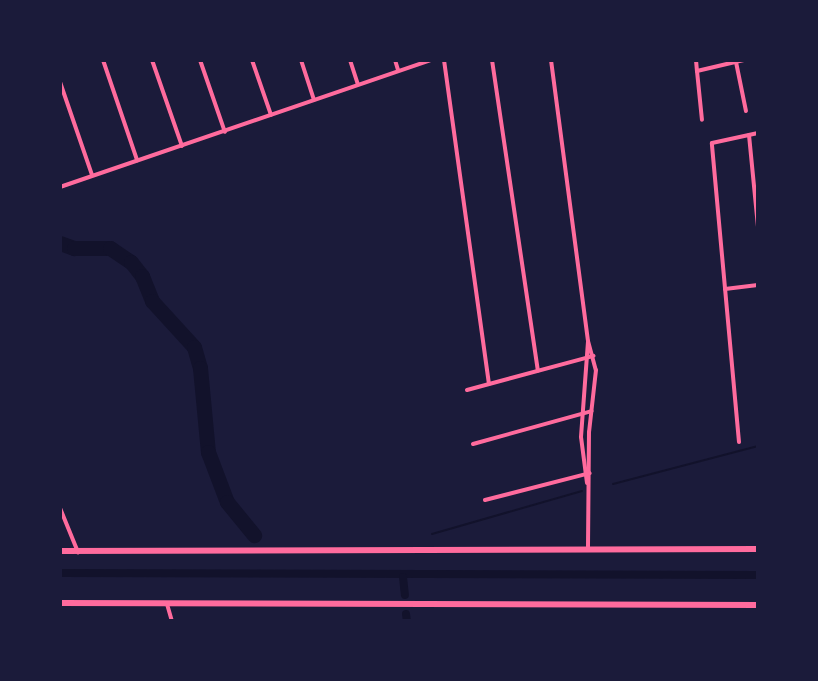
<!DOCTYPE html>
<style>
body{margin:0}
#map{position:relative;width:818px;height:681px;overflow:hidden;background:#1b1b3a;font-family:"Source Serif 4",serif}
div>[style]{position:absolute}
.stream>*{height:2px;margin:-1px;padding:0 1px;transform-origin:1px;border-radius:1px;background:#12122b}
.canal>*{height:8px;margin:-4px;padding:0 4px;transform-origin:4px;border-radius:4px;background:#12122b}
.river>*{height:15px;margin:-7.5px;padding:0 7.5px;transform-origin:7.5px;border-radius:7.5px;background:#12122b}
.minor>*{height:4px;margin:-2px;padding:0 2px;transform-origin:2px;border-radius:2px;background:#ff6b9d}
.primary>*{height:6px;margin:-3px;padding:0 3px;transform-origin:3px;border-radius:3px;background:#ff6b9d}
span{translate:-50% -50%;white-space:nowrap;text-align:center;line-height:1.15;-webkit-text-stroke:6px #1b1b3a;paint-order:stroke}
.frame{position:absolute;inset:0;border:62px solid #1b1b3a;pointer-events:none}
</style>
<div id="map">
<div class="stream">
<i style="left:613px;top:484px;width:150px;rotate:-14.7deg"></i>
<i style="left:432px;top:534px;width:156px;rotate:-16deg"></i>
</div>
<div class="canal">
<i style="left:60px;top:573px;width:698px;rotate:0.16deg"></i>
<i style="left:403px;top:577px;width:18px;rotate:84deg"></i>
<i style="left:406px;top:614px;width:7px;rotate:82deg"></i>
</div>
<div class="river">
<i style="left:60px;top:243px;width:15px;rotate:20deg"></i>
<i style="left:74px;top:248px;width:36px"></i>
<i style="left:110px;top:248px;width:25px;rotate:34deg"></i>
<i style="left:131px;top:262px;width:18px;rotate:52deg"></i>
<i style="left:142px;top:276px;width:27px;rotate:68deg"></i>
<i style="left:152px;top:301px;width:62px;rotate:47.6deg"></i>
<i style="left:194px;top:347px;width:22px;rotate:74deg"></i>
<i style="left:200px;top:368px;width:84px;rotate:84.6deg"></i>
<i style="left:208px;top:452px;width:53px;rotate:69.2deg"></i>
<i style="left:227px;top:502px;width:43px;rotate:50.7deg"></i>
</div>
<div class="minor">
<i style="left:103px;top:60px;width:106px;rotate:71.2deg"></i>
<i style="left:152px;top:60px;width:91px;rotate:70.8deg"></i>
<i style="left:200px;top:60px;width:76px;rotate:70.9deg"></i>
<i style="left:252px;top:60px;width:58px;rotate:70.9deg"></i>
<i style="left:301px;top:60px;width:42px;rotate:72deg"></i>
<i style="left:350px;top:60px;width:25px;rotate:72deg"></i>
<i style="left:395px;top:60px;width:10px;rotate:73deg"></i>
<i style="left:444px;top:60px;width:327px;rotate:82.1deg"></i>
<i style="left:492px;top:60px;width:314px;rotate:81.6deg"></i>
<i style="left:551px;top:60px;width:283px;rotate:82.5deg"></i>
<i style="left:588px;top:341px;width:30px;rotate:75deg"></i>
<i style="left:596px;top:370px;width:62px;rotate:96.4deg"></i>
<i style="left:589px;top:432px;width:116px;rotate:90.5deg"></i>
<i style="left:696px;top:60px;width:11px;rotate:85deg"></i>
<i style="left:697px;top:71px;width:48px;rotate:-13.2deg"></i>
<i style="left:736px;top:62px;width:50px;rotate:78.5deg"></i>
<i style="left:697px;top:71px;width:49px;rotate:84.2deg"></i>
<i style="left:60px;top:82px;width:98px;rotate:71deg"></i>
<i style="left:749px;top:135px;width:92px;rotate:84.4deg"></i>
<i style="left:60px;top:187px;width:391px;rotate:-18.9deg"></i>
<i style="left:725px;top:289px;width:33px;rotate:-7deg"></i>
<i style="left:467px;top:390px;width:131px;rotate:-15.1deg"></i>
<i style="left:739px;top:442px;width:300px;rotate:-95.2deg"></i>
<i style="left:712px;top:143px;width:47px;rotate:-12.3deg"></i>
<i style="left:473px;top:444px;width:123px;rotate:-15.5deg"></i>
<i style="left:587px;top:483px;width:46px;rotate:-97.4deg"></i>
<i style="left:581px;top:437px;width:95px;rotate:-85.8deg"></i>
<i style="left:485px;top:500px;width:108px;rotate:-14.4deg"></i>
<i style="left:60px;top:508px;width:48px;rotate:67.8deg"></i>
<i style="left:167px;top:604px;width:18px;rotate:74deg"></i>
</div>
<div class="primary">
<i style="left:60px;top:551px;width:698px;rotate:-0.16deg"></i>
<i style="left:60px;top:603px;width:698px;rotate:0.16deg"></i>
</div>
<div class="frame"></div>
</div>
